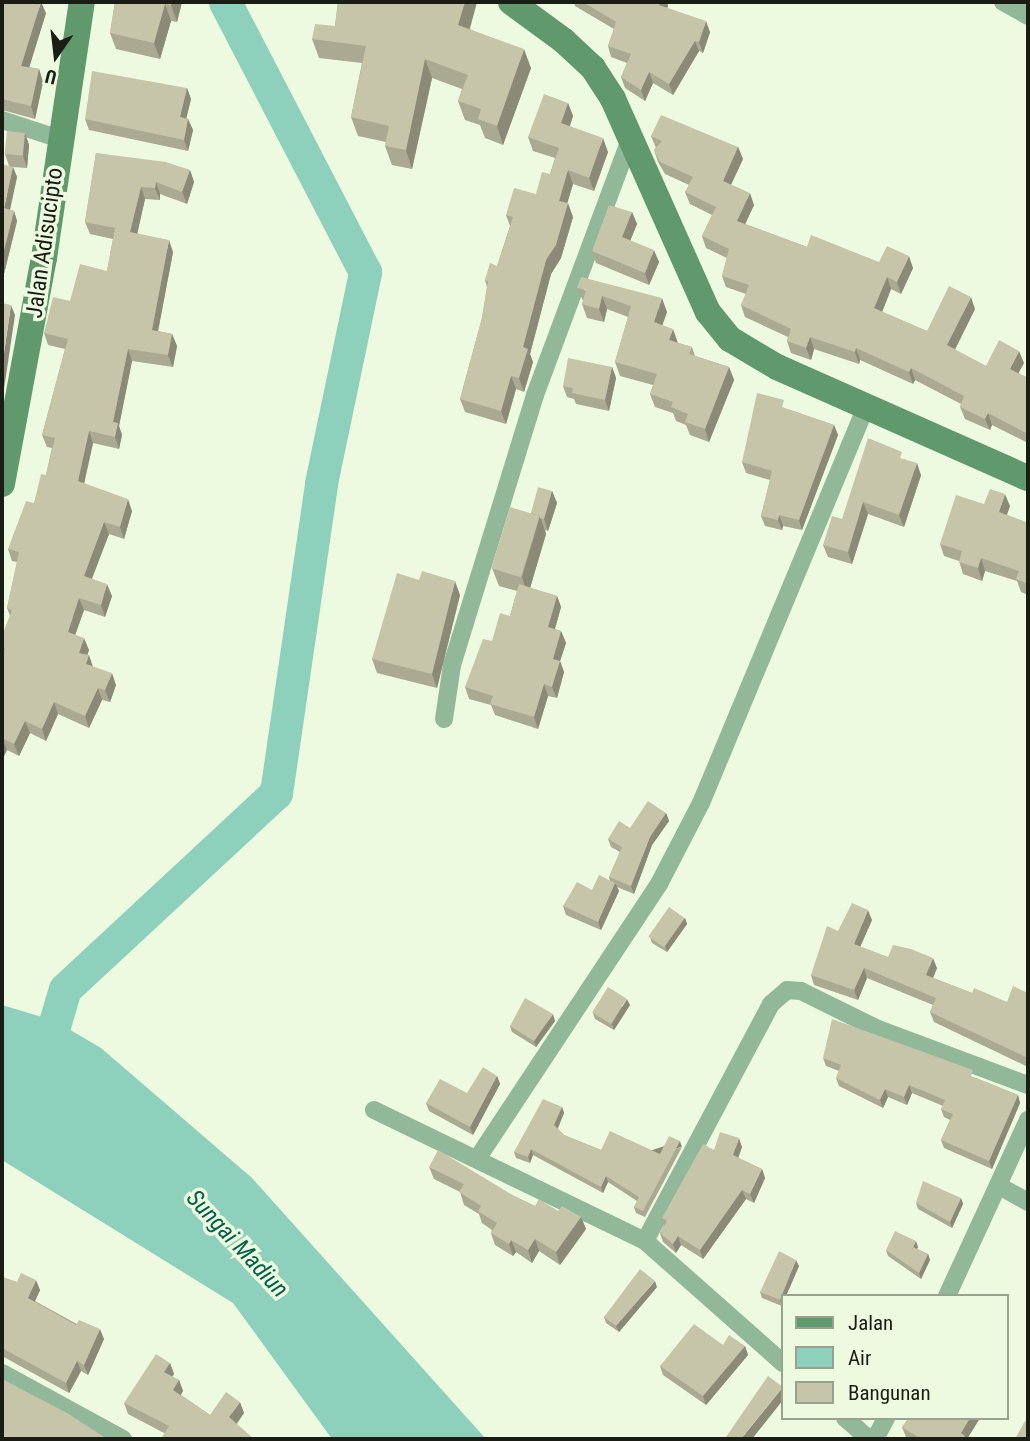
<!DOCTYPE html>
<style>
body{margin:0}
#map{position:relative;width:1030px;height:1441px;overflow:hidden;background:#eefae0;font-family:"Roboto Condensed",sans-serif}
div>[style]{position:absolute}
.water>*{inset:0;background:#8dd0bb}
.river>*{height:33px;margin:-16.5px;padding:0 16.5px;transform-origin:16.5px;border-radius:16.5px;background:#8dd0bb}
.minor>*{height:18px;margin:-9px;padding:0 9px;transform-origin:9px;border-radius:9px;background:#91b899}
.secondary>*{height:26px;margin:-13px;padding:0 13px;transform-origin:13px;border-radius:13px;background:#5f996c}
.wall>*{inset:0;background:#aaa992}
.shaded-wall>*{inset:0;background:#8b8a77;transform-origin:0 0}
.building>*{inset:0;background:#c6c5aa;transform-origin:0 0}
span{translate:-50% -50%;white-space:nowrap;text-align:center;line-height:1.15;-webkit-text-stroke:7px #eefae0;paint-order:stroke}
.street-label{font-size:23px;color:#191d14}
.water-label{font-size:24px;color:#02604d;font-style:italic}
.frame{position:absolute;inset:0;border:4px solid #191d14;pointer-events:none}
.legend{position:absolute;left:781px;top:1294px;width:228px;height:126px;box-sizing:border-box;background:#eefae0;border:2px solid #99a28e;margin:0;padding:9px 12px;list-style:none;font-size:21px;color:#191d14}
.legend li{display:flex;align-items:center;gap:14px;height:35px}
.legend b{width:35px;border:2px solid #99a28e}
.north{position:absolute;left:21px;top:21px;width:70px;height:70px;-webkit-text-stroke:5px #eefae0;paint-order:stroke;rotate:194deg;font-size:19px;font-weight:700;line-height:28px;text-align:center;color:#191d14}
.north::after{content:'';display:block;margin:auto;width:24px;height:32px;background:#191d14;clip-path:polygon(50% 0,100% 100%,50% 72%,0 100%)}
</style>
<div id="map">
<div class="water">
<i style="clip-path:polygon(2px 1005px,55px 1021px,101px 1048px,252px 1178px,486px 1439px,332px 1439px,233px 1303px,2px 1160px)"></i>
</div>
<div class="river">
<i style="left:42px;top:1066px;width:80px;rotate:-73.4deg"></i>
<i style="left:65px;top:989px;width:288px;rotate:-42.9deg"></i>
<i style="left:276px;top:793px;width:313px;rotate:-81.7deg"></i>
<i style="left:321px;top:483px;width:216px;rotate:-78.2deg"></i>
<i style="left:365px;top:272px;width:304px;rotate:-117.4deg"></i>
</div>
<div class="minor">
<i style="left:1003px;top:2px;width:29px;rotate:29deg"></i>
<i style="left:2px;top:120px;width:61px;rotate:18.1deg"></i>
<i style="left:444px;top:719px;width:55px;rotate:-81.6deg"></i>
<i style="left:452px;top:665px;width:282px;rotate:-72.9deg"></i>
<i style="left:535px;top:395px;width:278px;rotate:-69.6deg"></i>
<i style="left:374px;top:1110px;width:301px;rotate:25.8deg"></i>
<i style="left:645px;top:1241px;width:184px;rotate:41.5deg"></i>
<i style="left:477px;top:1159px;width:330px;rotate:-56.5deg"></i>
<i style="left:659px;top:884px;width:91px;rotate:-62.6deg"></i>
<i style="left:701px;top:803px;width:431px;rotate:-67.4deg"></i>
<i style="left:1001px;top:1187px;width:31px;rotate:29deg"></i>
<i style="left:645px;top:1241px;width:268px;rotate:-62deg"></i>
<i style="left:771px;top:1004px;width:21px;rotate:-41deg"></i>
<i style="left:787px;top:990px;width:14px;rotate:4deg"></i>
<i style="left:801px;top:991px;width:86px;rotate:26.3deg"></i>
<i style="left:878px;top:1029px;width:160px;rotate:20.5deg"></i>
<i style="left:947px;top:1296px;width:194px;rotate:-65.3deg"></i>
<i style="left:2px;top:1373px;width:138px;rotate:28.6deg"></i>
<i style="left:845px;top:1418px;width:32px;rotate:41deg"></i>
<i style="left:875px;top:1439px;width:24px;rotate:-62deg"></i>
</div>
<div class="secondary">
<i style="left:511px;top:2px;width:66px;rotate:36.3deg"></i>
<i style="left:564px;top:41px;width:40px;rotate:43deg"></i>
<i style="left:593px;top:68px;width:37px;rotate:57deg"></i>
<i style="left:613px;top:99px;width:233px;rotate:66deg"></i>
<i style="left:708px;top:312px;width:35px;rotate:51deg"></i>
<i style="left:730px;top:339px;width:55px;rotate:30.8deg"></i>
<i style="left:777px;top:367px;width:274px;rotate:23.9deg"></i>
<i style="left:2px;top:484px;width:230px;rotate:-79.5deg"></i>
<i style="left:44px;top:258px;width:259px;rotate:-81.6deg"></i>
</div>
<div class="wall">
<i style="clip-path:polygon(2px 2px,46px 13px,29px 67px,39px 69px,43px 82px,35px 119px,2px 110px)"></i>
<i style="clip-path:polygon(115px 2px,182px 2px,177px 22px,171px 21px,160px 59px,116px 49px,110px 33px)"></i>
<i style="clip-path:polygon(338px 2px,477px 2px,470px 29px,531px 68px,503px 145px,485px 138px,480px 125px,465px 120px,458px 101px,462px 89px,432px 78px,412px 169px,392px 165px,385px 146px,386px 142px,358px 136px,351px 117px,362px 63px,319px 58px,312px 39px,335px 26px)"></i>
<i style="clip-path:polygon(574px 2px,667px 2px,668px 6px,667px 8px,710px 32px,703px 53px,699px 51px,673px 95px,653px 83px,645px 101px,625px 88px,621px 77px,627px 63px,611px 57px,608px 46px,614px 29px,575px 6px)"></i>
<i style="clip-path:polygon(187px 88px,191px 99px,186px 118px,188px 119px,193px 130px,188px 151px,89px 130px,85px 119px)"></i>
<i style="clip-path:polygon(568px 103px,573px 116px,570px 126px,608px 152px,594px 191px,573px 184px,567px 203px,573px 217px,561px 258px,551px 274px,530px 354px,533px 362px,524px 392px,516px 389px,506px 424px,465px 412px,460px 399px,482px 318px,487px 287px,485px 280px,497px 266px,510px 226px,506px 215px,536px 194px,550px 174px,555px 158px,533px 151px,528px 137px)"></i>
<i style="clip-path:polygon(25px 133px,29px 145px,27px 168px,13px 167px,17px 177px,10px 210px,14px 211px,17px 221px,2px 282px,9px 166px,5px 154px)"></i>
<i style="clip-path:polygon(651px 136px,738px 147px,743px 159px,731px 185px,754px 205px,745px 224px,807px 247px,879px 262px,913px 268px,901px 294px,891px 289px,882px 312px,927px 331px,975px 309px,955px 350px,986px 366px,1024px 363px,1018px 373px,1028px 378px,1028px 443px,992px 425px,990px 430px,965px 419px,960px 407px,961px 404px,915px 380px,913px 384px,860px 360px,859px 364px,814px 349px,811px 360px,791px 353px,787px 341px,788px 337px,745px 317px,741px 305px,746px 294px,726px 287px,722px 276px,727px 258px,706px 248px,702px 236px,712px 215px,690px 204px,685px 192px,689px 185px,665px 174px,658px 162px,654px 150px,656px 148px)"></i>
<i style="clip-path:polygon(96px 153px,190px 170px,194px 182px,187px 204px,160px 194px,160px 200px,145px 199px,137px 233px,173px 252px,158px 331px,172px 334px,177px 346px,173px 367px,132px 361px,119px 426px,122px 435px,119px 449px,93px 443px,84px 483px,132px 511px,124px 539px,109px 534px,92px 579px,112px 596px,105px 617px,84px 610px,75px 635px,89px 650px,87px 655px,89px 655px,92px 666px,116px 685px,110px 702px,102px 700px,89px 728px,58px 714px,46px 741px,30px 733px,19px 756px,7px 750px,2px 760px,2px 636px,10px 616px,7px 608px,17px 562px,12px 561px,8px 549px,34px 503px,46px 475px,52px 448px,47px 447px,42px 435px,65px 349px,48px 345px,44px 333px,70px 301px,107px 271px,113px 239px,90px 234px,85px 222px)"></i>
<i style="clip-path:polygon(632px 212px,637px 224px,630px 240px,659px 262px,649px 285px,596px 263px,592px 251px)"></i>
<i style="clip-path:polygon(577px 288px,667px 312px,662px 325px,678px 343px,692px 347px,695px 356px,729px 367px,734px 380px,709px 442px,690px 435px,686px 425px,676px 421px,673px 413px,655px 407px,650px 394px,653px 385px,620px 376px,615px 362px,628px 317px,607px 309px,604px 322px,587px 318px,582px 304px,583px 301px)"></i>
<i style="clip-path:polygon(612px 367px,616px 378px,609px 411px,576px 404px,574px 399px,567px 397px,563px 386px)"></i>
<i style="clip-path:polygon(787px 409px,834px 425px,838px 435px,802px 530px,783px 526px,782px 530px,765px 526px,761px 516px,770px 480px,746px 473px,742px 462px)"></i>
<i style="clip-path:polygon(905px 459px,921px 475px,904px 527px,868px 514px,852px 564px,828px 557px,823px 545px,842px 519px)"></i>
<i style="clip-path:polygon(552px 491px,557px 503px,548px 531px,545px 530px,546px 534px,530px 588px,557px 596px,561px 607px,555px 629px,561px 631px,566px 643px,560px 661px,564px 672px,557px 698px,548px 696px,538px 729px,495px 715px,491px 705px,469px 699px,465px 687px,492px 641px,510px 616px,517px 591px,499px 586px,492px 568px,531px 513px)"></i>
<i style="clip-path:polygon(984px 504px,1010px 506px,1007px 515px,1028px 523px,1028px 595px,1021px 592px,1017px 581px,985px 571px,982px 581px,963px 574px,959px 561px,944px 556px,940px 544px)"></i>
<i style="clip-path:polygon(419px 580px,460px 595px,437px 688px,377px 673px,372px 659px)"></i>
<i style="clip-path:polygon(666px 813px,669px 821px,652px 845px,634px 894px,617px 887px,619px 891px,601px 930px,566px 915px,563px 906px,610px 881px,609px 877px,620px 852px,611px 847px,608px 839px,630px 828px)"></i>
<i style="clip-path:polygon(685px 918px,687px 924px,667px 952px,652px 943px,650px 937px)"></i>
<i style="clip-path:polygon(872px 920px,860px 947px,888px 957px,937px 968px,933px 978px,972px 993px,1007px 1002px,1028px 993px,1028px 1067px,934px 1022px,930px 1012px,933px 1005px,867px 978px,858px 1000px,814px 985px,811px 975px,838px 931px)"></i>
<i style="clip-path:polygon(630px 1005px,614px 1030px,595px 1019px,593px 1013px)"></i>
<i style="clip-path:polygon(555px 1021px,536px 1047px,512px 1032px,510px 1026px)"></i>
<i style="clip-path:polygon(823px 1058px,976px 1078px,1018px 1095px,1020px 1103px,992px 1169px,944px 1148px,941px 1140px,950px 1120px,944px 1117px,941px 1109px,943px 1106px,912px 1093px,907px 1105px,888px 1097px,883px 1108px,839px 1086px,836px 1078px,839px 1071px,826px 1066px)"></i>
<i style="clip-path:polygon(497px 1076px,500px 1084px,473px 1135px,429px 1111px,426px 1103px,467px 1093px)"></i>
<i style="clip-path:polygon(562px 1107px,564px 1113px,558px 1129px,564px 1135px,601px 1150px,660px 1154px,682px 1147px,645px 1217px,636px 1213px,634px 1207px,637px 1201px,608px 1182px,603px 1193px,533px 1155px,530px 1163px,516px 1158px,514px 1152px)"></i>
<i style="clip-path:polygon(742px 1147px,738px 1158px,762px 1169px,765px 1178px,754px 1203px,746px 1199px,703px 1259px,681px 1245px,676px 1253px,663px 1242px,660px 1233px,664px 1225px,662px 1218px,714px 1150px)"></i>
<i style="clip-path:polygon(429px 1167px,514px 1196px,535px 1206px,581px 1217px,586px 1229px,560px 1265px,539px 1251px,532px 1263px,516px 1252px,513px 1256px,495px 1245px,491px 1233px,492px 1230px,482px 1223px,479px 1214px,464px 1205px,460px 1192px,434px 1179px)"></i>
<i style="clip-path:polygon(961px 1198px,963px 1204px,952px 1228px,918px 1209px,916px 1203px)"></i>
<i style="clip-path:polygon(918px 1247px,917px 1249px,928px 1254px,930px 1260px,921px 1279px,888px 1256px,886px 1250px)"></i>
<i style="clip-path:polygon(799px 1266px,786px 1296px,783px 1296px,783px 1303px,782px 1306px,762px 1298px,760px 1292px)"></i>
<i style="clip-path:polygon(2px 1277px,40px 1290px,35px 1301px,104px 1339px,88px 1375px,81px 1371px,69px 1393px,2px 1356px)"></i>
<i style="clip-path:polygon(657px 1287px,619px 1332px,606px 1323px,604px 1317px)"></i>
<i style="clip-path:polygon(723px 1345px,745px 1346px,748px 1355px,706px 1405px,663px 1375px,660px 1366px)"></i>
<i style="clip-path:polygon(170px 1363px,174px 1374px,172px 1377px,179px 1380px,183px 1391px,181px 1395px,210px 1415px,244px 1413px,237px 1424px,164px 1433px,128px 1414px,124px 1403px)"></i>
<i style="clip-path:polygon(909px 1418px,980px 1418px,967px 1439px,910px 1439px,906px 1437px,902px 1427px)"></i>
</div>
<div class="shaded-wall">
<i style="clip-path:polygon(41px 2px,46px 13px,26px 78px,21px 66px)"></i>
<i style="clip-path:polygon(172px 2px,182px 2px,177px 22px,171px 5px)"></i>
<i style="clip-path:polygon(465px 2px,477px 2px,465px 44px,458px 25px)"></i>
<i style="clip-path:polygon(661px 2px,667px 2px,668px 6px,663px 16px,659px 5px)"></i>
<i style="clip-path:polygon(165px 4px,171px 21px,160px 59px,154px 43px)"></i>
<i style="clip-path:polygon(706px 21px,710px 32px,703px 53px,699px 42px)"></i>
<i style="clip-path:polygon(695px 41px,699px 51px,673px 95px,669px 84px)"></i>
<i style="clip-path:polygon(524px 49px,531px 68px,503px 145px,497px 126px)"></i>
<i style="clip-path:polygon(425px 59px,432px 78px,412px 169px,406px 150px)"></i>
<i style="clip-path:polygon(39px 69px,43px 82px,35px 119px,31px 106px)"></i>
<i style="clip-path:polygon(649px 72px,653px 83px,645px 101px,641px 90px)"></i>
<i style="clip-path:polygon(187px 88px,191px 99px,184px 128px,180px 117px)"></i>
<i style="clip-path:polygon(568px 103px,573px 116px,566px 137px,561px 123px)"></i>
<i style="clip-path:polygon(188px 119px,193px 130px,188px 151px,184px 140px)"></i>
<i style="clip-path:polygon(25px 133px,29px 145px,27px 168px,23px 156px)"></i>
<i style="clip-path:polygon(603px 138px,608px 152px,594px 191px,589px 178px)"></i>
<i style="clip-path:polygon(738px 147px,743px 159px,727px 193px,723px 181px)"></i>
<i style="clip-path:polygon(13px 167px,17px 177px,8px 218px,4px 208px)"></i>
<i style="clip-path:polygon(190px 170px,194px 182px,187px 204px,182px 192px)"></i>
<i style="clip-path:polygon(568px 170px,573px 184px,564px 214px,559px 201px)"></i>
<i style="clip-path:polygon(156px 182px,160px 194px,160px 200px,155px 188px)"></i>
<i style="clip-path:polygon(141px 187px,145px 199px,135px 244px,130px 232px)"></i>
<i style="clip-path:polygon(750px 193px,754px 205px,741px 233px,737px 221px)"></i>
<i style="clip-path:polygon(568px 203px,573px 217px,561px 258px,551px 274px,530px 354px,533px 362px,524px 392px,519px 378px,523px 347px,546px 260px)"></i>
<i style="clip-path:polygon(14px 211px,17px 221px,2px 282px,2px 258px)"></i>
<i style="clip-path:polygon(632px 212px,637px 224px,627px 249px,622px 237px)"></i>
<i style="clip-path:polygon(169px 240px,173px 252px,156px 342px,152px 330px)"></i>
<i style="clip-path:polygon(654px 250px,659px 262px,649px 285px,645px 273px)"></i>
<i style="clip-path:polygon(909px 256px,913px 268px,901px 294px,897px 282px)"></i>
<i style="clip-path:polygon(887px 277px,891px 289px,879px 320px,874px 308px)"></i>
<i style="clip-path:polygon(602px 296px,607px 309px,604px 322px,599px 309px)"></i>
<i style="clip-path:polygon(971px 297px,975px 309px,951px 357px,947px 345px)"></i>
<i style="clip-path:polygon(662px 298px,667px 312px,659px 335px,654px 322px)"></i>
<i style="clip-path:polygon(11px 305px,15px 315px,4px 389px,2px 384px,2px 367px)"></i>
<i style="clip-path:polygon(673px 329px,678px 343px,669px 340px)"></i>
<i style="clip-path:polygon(172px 334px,177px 346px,173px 367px,168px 355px)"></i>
<i style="clip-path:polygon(810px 337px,814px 349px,811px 360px,806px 348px)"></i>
<i style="clip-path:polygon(856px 348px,860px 360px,859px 364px,855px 352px)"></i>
<i style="clip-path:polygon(128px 349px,132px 361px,119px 426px,122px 435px,119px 449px,115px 437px,113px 422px)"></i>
<i style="clip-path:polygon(1019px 351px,1024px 363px,1014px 381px,1010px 369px)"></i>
<i style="clip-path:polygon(612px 367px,616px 378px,609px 411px,605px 400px)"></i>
<i style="clip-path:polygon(729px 367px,734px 380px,709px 442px,705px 429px)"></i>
<i style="clip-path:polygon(911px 368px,915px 380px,913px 384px,909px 372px)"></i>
<i style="clip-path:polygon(511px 376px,516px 389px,506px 424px,501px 411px)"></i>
<i style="clip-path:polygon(988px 413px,992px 425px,990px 430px,985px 419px)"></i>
<i style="clip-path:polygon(834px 425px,838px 435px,802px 530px,799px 520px)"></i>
<i style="clip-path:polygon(89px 431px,93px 443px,82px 493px,78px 481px)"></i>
<i style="clip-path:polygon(917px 463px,921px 475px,904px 527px,899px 515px)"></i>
<i style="clip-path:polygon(552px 491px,557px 503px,548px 531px,544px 519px)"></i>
<i style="clip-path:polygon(1005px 494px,1010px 506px,1003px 525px,999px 512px)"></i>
<i style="clip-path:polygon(128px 499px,132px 511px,124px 539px,120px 527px)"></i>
<i style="clip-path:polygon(863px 502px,868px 514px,852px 564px,848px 552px)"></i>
<i style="clip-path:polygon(779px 515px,783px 526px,782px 530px,778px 520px)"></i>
<i style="clip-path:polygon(540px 516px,546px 534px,528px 595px,522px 577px)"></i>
<i style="clip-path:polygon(104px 522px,109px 534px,88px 588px,84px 576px)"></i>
<i style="clip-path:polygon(981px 558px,985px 571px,982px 581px,978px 568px)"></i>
<i style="clip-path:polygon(455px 581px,460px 595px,437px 688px,432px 674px)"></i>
<i style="clip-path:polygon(107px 584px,112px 596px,105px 617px,101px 605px)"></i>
<i style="clip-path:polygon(557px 596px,561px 607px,552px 639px,548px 627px)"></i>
<i style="clip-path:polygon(79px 598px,84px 610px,72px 644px,68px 632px)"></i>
<i style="clip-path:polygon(561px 631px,566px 643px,560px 661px,564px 672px,557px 698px,552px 687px,553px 659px)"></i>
<i style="clip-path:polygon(84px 638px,89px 650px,84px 665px,79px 653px)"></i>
<i style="clip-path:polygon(89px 655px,93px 667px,86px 664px)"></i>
<i style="clip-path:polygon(112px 673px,116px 685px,110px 702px,105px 690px)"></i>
<i style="clip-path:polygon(544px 684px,548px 696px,538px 729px,534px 717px)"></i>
<i style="clip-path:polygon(98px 688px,102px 700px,89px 728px,85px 716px)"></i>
<i style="clip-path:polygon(54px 702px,58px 714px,46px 741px,42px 729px)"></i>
<i style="clip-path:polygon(25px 721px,30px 733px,19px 756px,14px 744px)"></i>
<i style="clip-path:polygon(2px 738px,7px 750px,2px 760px)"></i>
<i style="clip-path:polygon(666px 813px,669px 821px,652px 845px,634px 894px,631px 886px,650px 837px)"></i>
<i style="clip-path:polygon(615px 883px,619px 891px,601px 930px,598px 922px)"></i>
<i style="clip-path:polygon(868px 910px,872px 920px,857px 954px,854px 944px)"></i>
<i style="clip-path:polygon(685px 918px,687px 924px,667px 952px,665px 946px)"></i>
<i style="clip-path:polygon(933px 958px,937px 968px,930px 985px,926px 975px)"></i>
<i style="clip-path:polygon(864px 968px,867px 978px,858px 1000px,854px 990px)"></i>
<i style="clip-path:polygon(627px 999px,630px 1005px,614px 1030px,612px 1024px)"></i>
<i style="clip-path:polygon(553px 1014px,555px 1021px,536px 1047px,534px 1041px)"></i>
<i style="clip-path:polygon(497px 1076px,500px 1084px,473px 1135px,470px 1127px)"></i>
<i style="clip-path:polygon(909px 1085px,912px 1093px,907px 1105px,904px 1097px)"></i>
<i style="clip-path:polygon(885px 1089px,888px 1097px,883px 1108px,880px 1100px)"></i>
<i style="clip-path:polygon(1018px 1095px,1020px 1103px,992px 1169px,989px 1161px)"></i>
<i style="clip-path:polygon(562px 1107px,564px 1113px,556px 1131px,554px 1125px)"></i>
<i style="clip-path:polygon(739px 1138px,742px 1147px,736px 1164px,733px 1155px)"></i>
<i style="left:680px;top:1141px;width:6px;height:79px;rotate:72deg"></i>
<i style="clip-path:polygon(531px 1149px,533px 1155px,530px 1163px,528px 1157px)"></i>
<i style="clip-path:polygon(762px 1169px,765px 1178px,754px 1203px,750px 1194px)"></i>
<i style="clip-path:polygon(606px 1176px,608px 1182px,603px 1193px,601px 1187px)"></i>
<i style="clip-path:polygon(742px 1190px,746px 1199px,703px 1259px,700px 1250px)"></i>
<i style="clip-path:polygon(961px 1198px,963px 1204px,952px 1228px,950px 1222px)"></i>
<i style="clip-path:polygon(581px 1217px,586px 1229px,560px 1265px,556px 1252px)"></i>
<i style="clip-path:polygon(678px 1236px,681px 1245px,676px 1253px,673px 1244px)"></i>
<i style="clip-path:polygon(535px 1239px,539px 1251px,532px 1263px,528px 1250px)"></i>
<i style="clip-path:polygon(511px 1240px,516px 1252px,513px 1256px,509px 1244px)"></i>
<i style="clip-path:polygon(916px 1241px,918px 1247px,915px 1253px,913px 1247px)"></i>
<i style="clip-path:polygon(928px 1254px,930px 1260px,921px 1279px,919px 1273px)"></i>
<i style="clip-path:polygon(796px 1260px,799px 1266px,786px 1296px,783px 1296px,783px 1303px,782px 1306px,780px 1300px)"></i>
<i style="clip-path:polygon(36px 1280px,40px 1290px,32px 1308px,28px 1298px)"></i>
<i style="clip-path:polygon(655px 1281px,657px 1287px,619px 1332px,616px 1326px)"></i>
<i style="clip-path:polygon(100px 1329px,104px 1339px,88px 1375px,84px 1365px)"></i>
<i style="clip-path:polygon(745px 1346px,748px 1355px,706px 1405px,703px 1396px)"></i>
<i style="clip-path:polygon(77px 1361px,81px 1371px,69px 1393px,66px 1383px)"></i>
<i style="clip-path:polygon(170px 1363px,174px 1374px,168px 1383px,164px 1372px)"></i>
<i style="clip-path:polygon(179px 1380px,183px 1391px,177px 1401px,173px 1390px)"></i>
<i style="clip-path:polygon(783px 1387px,783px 1400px,752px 1439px,741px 1439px)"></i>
<i style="clip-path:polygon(240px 1402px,244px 1413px,233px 1428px,229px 1417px)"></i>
<i style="clip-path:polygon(970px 1418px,980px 1418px,967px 1439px,963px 1439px,961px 1433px)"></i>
</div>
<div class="building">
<i style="clip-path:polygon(2px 2px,41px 2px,21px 66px,39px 69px,31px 106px,2px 99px)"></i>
<i style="clip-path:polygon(115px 2px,172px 2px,171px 5px,165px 4px,154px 43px,110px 33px)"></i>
<i style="clip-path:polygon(338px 2px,465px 2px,458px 25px,524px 49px,497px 126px,478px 119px,481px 109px,458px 101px,468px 75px,425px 59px,406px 150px,385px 146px,389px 126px,351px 117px,366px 46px,312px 39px,315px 24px,335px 26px)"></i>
<i style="clip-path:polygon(583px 2px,661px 2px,659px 5px,706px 21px,699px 42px,695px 41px,669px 84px,649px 72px,641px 90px,621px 77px,631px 54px,608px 46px,616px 22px)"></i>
<i style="clip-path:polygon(92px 71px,187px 88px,180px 117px,188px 119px,184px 140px,85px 119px)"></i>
<i style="clip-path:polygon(544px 94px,568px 103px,561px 123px,603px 138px,589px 178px,568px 170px,559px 201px,568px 203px,556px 245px,546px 260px,523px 347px,528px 349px,519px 378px,511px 376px,501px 411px,460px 399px,482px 318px,488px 281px,485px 280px,490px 263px,497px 266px,502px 252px,513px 217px,506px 215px,514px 188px,536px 194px,542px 172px,550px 174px,559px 148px,528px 137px)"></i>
<i style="clip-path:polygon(661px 115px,738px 147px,723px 181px,750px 193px,737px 221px,807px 247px,811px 235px,879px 262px,887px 246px,909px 256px,897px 282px,887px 277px,874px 308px,927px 331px,949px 286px,971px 297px,947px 345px,986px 366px,999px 340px,1019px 351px,1010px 369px,1028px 378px,1028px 434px,988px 413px,985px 419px,960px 407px,964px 396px,911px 368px,909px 372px,856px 348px,855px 352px,810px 337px,806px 348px,787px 341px,791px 329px,741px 305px,749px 285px,722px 276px,729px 249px,702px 236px,716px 207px,685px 192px,693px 177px,660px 162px,654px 150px,662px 141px,651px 136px)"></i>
<i style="left:7px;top:131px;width:18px;height:23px;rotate:6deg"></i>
<i style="clip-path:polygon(96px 153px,166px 162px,190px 170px,182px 192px,156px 182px,155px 188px,141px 187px,130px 232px,169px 240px,152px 330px,172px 334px,168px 355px,128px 349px,113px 422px,118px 423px,115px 437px,89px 431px,78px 481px,128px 499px,120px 527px,104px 522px,84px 576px,107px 584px,101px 605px,79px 598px,68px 632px,84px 638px,79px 653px,89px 655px,86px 664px,112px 673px,105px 690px,98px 688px,85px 716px,54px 702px,42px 729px,25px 721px,14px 744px,2px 738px,2px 739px,2px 654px,5px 648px,2px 647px,2px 636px,12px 610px,7px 608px,19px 552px,8px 549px,26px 501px,34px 503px,41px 474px,46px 475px,55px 438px,42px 435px,68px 339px,44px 333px,53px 297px,70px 301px,80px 264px,107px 271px,115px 228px,85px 222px)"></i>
<i style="clip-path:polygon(2px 164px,13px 167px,4px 208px,14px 211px,2px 258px)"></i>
<i style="clip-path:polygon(609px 205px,632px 212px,622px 237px,654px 250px,645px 273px,592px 251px)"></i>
<i style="clip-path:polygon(581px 277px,662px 298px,654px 322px,673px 329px,669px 340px,692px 347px,689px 354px,729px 367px,705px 429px,685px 422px,688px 414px,671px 407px,673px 402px,650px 394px,657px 374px,615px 362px,631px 306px,602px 296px,599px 309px,582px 304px,586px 290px,577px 288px)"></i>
<i style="clip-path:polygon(2px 303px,11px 305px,2px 367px)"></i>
<i style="clip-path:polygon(568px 358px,612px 367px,605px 400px,572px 393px,573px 388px,563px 386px)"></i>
<i style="clip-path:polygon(757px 393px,784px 400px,782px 407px,834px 425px,799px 520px,779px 515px,778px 520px,761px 516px,772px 471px,742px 462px)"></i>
<i style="clip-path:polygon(868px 438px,902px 452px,900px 458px,917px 463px,899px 515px,863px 502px,848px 552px,823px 545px,832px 516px,842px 519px)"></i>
<i style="clip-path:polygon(538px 487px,552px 491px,544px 519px,540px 518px,540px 516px,531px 513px)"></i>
<i style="clip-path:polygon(990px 489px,1005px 494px,999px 512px,1028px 523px,1028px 584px,1016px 579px,1019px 571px,981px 558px,978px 568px,959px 562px,962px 551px,940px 544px,956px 495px,984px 504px)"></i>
<i style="left:510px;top:507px;width:31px;height:64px;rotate:17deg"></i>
<i style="clip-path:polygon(422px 571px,455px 581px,432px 674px,372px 659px,397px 573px,419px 580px)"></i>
<i style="clip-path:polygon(519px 584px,557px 596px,548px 627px,561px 631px,553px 659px,560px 661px,552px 687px,544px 684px,534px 717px,490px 704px,493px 696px,465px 687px,483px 639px,492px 641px,500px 613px,510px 616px)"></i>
<i style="clip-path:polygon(648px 801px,666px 813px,650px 837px,631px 886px,609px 877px,622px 847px,608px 839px,619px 821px,630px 828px)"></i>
<i style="clip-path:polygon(599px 875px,615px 883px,598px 922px,563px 906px,577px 882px,592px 890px)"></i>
<i style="clip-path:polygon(852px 903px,868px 910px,854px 944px,888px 957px,893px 945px,911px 949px,933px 958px,926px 975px,972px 993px,974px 988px,1007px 1002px,1013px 986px,1028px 993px,1028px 1058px,930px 1012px,936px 998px,864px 968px,854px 990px,811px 975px,827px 926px,838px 931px)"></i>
<i style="left:669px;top:907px;width:19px;height:36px;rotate:35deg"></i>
<i style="left:608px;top:987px;width:22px;height:30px;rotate:32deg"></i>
<i style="clip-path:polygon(525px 998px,553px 1014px,534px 1041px,510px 1026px)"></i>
<i style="clip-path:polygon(832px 1019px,973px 1070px,971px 1076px,1018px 1095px,989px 1161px,941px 1140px,953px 1114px,941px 1109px,945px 1100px,909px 1085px,904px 1097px,885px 1089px,880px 1100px,836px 1078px,841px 1065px,823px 1058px)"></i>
<i style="clip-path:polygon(483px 1067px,497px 1076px,470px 1127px,426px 1103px,440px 1079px,467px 1093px)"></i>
<i style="clip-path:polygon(543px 1099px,562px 1107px,554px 1125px,564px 1135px,601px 1150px,610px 1131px,660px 1154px,669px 1136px,680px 1141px,643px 1211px,634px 1207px,639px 1197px,606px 1176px,601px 1187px,531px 1149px,528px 1157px,514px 1152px)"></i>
<i style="clip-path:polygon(720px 1132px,739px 1138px,733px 1155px,762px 1169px,750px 1194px,742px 1190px,700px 1250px,678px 1236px,673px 1244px,660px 1233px,667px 1221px,662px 1218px,703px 1144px,714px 1150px)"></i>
<i style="clip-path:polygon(438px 1150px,514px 1196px,535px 1206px,539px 1199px,558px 1211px,562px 1206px,581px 1217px,556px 1252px,535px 1239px,528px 1250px,511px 1240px,509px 1244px,491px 1233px,497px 1223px,478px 1211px,481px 1206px,459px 1192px,464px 1184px,429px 1167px)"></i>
<i style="clip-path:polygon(923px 1181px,961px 1198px,950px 1222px,916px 1203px)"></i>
<i style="clip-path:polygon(895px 1231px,916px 1241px,913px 1247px,928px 1254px,919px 1273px,886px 1250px)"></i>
<i style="clip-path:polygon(779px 1251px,796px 1260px,780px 1300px,760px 1292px)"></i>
<i style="clip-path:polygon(640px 1269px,655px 1281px,616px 1326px,604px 1317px)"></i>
<i style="clip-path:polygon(21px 1273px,36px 1280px,28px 1298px,76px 1325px,79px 1320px,100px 1329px,84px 1365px,77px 1361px,66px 1383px,2px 1348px,2px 1277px,17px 1282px)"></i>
<i style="clip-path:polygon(694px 1324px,723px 1345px,729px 1335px,745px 1346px,703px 1396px,660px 1366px)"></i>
<i style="clip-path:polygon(156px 1354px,170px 1363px,164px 1372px,179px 1380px,173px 1390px,210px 1415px,226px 1392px,240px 1402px,229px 1417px,254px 1439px,161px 1439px,169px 1426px,124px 1403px)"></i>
<i style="clip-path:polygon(768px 1376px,783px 1387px,741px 1439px,729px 1439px,726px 1437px)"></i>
<i style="clip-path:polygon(2px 1379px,67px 1413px,104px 1437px,103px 1439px,2px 1439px)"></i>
<i style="clip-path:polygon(909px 1418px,970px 1418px,961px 1433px,965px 1436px,963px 1439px,921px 1439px,902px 1427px)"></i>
<i style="clip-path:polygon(1025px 1421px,1028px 1423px,1028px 1439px,1015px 1439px)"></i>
</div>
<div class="street-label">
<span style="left:45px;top:243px;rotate:-82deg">Jalan Adisucipto</span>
</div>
<div class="water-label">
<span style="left:237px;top:1244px;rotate:47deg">Sungai Madiun</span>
</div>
<div class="frame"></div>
<ul class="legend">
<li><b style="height:9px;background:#5f996c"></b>Jalan</li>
<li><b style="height:19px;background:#8dd0bb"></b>Air</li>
<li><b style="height:19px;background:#c6c5aa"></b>Bangunan</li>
</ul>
<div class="north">U</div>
</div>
